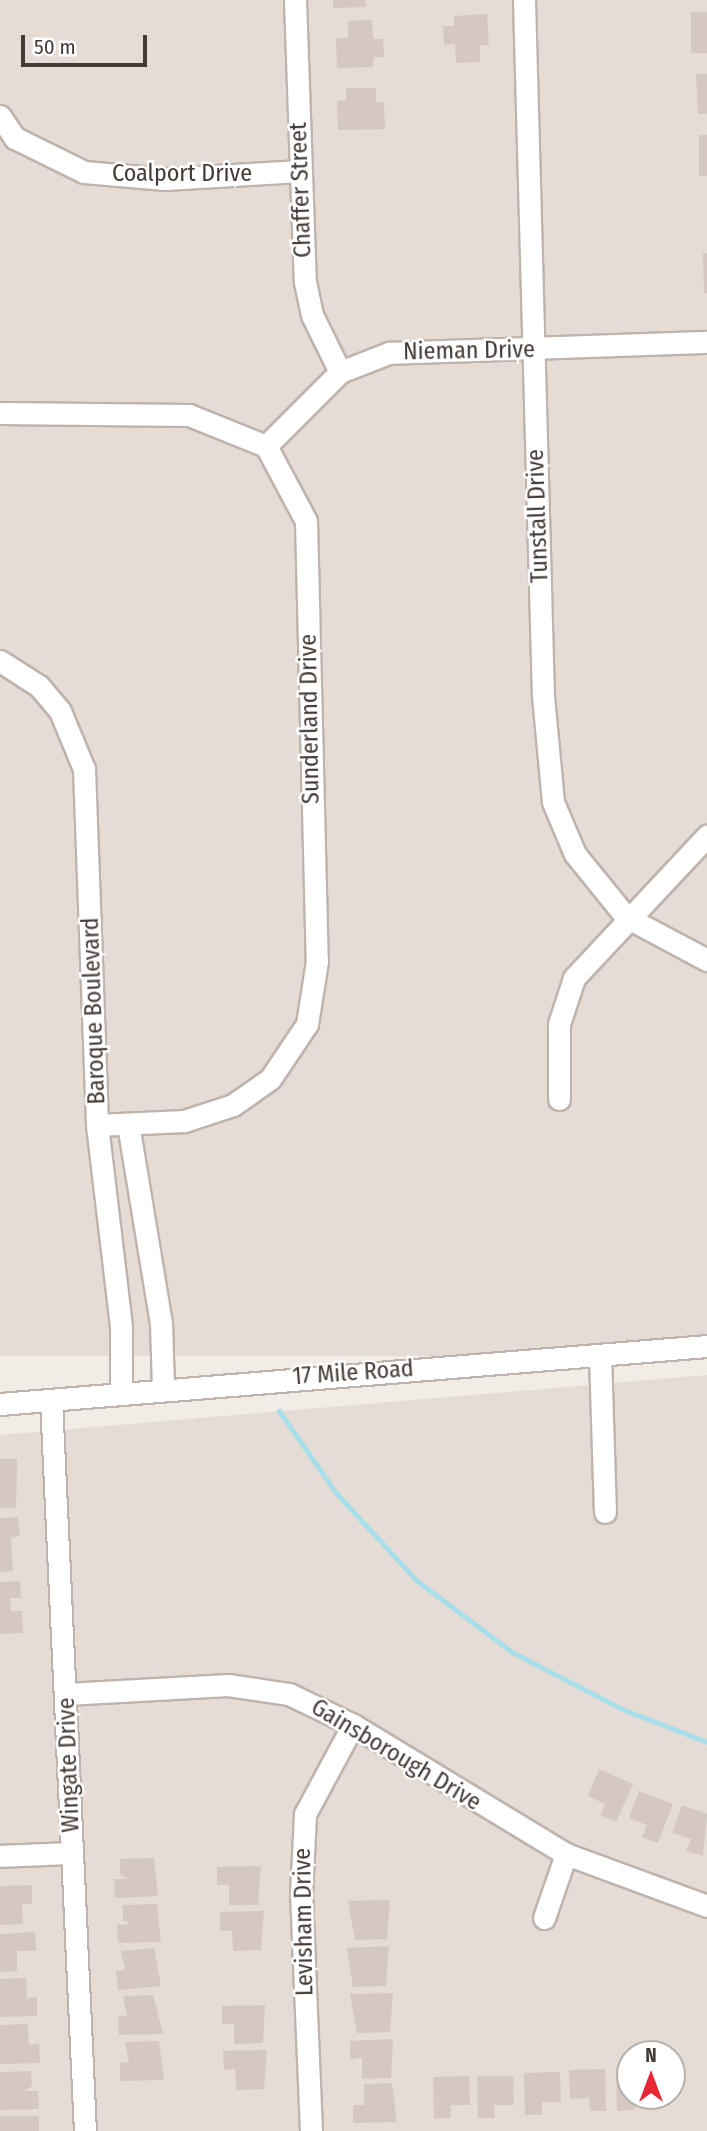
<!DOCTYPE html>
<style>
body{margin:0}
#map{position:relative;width:707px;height:2131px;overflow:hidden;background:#f2ece7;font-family:"Fira Sans Condensed",sans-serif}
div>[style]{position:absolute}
.residential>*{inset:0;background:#e5dcd5;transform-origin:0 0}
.stream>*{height:5px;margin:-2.5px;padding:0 2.5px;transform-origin:2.5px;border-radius:2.5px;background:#a7deea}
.building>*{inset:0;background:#d5c8c0;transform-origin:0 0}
.roads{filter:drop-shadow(2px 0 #bfb4ad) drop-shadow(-2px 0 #bfb4ad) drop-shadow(0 2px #bfb4ad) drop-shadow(0 -2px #bfb4ad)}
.minor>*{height:21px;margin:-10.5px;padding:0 10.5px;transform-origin:10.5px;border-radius:10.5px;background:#fff}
span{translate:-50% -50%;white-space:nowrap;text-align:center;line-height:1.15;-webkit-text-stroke:5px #fff;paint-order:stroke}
.street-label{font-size:24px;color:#443b36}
.north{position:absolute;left:616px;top:2040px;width:70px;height:70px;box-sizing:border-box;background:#fff;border:2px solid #b4b1af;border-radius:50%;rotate:0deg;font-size:19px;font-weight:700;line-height:28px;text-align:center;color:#443b36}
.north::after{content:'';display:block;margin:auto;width:24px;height:32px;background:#e82737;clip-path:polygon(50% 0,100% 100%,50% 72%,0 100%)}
.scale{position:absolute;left:21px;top:35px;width:126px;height:32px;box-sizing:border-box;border:4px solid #443b36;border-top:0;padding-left:9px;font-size:21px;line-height:24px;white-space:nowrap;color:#443b36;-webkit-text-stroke:5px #fff;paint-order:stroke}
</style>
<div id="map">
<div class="residential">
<i style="left:0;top:0;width:707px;height:1356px"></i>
<i style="clip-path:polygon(evenodd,707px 1375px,707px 2131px,0 2131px,0 1435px,707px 1375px,630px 2054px,672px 2054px,672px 2096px,630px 2096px,630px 2054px)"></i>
</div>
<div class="stream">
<i style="left:279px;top:1411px;width:101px;rotate:55.1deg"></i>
<i style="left:337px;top:1494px;width:117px;rotate:47.4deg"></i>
<i style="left:416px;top:1580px;width:120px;rotate:36.9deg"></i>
<i style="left:512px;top:1652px;width:124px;rotate:27.4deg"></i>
<i style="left:622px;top:1709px;width:91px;rotate:21.2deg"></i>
</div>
<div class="building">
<i style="clip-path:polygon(333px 0,365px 0,366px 7px,333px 8px)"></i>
<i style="left:691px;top:12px;width:16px;height:41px"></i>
<i style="clip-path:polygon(487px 14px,489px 45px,480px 45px,480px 62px,456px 63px,455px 44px,444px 45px,443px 26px,454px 26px,454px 16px)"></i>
<i style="clip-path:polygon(372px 20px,373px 39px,383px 39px,384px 57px,373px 57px,373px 67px,337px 68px,336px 38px,348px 38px,348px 21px)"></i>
<i style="clip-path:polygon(696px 74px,707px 74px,707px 114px,698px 114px)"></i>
<i style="clip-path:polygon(346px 88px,376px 88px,376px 102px,384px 102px,385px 129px,338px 130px,337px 101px,346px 100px)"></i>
<i style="left:699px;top:135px;width:8px;height:41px"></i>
<i style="clip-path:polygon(703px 253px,707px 253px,707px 293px,704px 293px)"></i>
<i style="left:17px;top:1459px;width:49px;height:17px;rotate:91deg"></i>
<i style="clip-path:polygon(18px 1517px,20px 1536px,11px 1537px,13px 1571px,0 1572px,0 1518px)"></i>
<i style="clip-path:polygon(20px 1581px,21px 1598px,10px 1598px,11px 1611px,22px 1611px,23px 1633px,0 1634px,0 1582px)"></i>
<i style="clip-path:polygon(599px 1769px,633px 1784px,616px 1822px,600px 1815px,605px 1804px,588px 1796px)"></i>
<i style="clip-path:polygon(639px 1791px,673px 1804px,658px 1843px,642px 1837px,647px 1825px,629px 1818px)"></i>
<i style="clip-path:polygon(682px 1805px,707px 1814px,703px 1856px,686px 1851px,691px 1839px,672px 1833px)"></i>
<i style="clip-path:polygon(154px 1858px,158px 1896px,115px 1898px,114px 1879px,128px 1879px,120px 1874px,120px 1859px)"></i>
<i style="clip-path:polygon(261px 1866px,258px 1905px,229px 1905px,229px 1885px,217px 1885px,217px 1867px)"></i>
<i style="clip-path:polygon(32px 1885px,32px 1904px,22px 1904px,23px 1924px,0 1925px,0 1886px)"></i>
<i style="clip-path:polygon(390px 1900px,387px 1939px,355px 1940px,348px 1901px)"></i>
<i style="clip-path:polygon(157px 1904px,161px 1942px,118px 1943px,117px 1925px,131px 1924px,123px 1920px,123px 1905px)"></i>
<i style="clip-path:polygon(264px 1911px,261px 1950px,233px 1951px,232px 1931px,220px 1931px,220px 1912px)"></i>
<i style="clip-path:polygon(35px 1932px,36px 1951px,17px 1951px,17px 1971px,0 1972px,0 1934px)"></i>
<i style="clip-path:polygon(389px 1946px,386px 1986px,353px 1987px,347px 1948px)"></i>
<i style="clip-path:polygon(154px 1948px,161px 1986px,118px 1990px,116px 1971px,125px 1970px,121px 1951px)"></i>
<i style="clip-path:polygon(26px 1978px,27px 1998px,37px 1997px,37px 2016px,0 2017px,0 1979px)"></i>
<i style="clip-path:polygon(393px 1993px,390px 2032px,357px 2033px,350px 1994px)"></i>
<i style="clip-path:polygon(153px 1995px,163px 2034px,119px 2035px,118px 2017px,127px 2016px,123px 1996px)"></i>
<i style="clip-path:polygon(265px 2005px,263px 2043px,234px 2044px,234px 2024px,222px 2024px,222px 2006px)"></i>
<i style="clip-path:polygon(28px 2024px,29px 2045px,39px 2044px,40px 2063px,0 2064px,0 2025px)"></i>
<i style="clip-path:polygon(393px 2039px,391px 2078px,362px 2079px,362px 2058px,350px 2059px,350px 2041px)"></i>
<i style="clip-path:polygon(159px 2041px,164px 2080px,120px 2081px,120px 2063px,129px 2062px,125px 2042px)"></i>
<i style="clip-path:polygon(267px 2050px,264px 2089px,236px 2090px,235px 2069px,224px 2070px,223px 2051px)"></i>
<i style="clip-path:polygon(605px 2069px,606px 2111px,590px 2111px,589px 2098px,570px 2099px,569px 2070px)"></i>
<i style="clip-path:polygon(616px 2069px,630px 2069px,635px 2110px,617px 2111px)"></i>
<i style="clip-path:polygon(31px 2071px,32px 2086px,24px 2091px,38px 2091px,39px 2109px,0 2110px,0 2072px)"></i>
<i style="clip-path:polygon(560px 2072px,561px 2102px,542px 2102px,542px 2115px,525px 2115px,524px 2073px)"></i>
<i style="clip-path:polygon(469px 2076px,470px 2105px,451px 2105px,451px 2118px,434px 2119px,433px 2077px)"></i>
<i style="clip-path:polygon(477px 2076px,513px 2076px,514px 2105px,494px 2105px,495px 2118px,478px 2118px)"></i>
<i style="clip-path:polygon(392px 2083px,397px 2122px,353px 2123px,353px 2105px,364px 2105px,364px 2084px)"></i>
<i style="left:39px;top:2116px;width:15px;height:39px;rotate:90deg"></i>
</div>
<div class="roads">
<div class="minor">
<i style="left:295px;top:0;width:282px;rotate:88deg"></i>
<i style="left:305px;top:282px;width:34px;rotate:78deg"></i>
<i style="left:312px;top:315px;width:64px;rotate:63.8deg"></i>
<i style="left:524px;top:0;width:696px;rotate:88.44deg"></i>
<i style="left:543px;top:696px;width:106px;rotate:84.6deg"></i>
<i style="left:553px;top:802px;width:56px;rotate:67.1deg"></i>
<i style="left:575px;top:854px;width:81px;rotate:51deg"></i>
<i style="left:626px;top:917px;width:92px;rotate:28deg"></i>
<i style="left:0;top:116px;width:27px;rotate:56deg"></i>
<i style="left:15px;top:138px;width:77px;rotate:26.2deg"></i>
<i style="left:84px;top:172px;width:81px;rotate:4.9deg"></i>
<i style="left:165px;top:179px;width:135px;rotate:-3.4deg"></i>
<i style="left:0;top:413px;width:189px;rotate:0.6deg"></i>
<i style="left:189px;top:415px;width:83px;rotate:21.9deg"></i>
<i style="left:266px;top:446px;width:85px;rotate:61.9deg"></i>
<i style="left:306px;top:521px;width:440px;rotate:88.6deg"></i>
<i style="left:317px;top:961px;width:64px;rotate:99deg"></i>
<i style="left:307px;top:1024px;width:66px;rotate:123.9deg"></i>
<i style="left:270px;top:1079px;width:45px;rotate:144.9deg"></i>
<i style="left:233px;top:1105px;width:52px;rotate:161.9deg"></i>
<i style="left:184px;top:1121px;width:87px;rotate:177.4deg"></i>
<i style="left:266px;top:446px;width:105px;rotate:-45deg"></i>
<i style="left:340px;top:372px;width:53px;rotate:-21.2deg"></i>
<i style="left:389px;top:353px;width:318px;rotate:-2deg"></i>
<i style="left:0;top:661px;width:46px;rotate:32.7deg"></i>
<i style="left:39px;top:686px;width:33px;rotate:50deg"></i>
<i style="left:60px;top:711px;width:63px;rotate:67.5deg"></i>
<i style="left:84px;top:769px;width:356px;rotate:87.9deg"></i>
<i style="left:97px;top:1125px;width:203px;rotate:83.2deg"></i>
<i style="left:121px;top:1327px;width:66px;rotate:90deg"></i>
<i style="left:559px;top:1099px;width:75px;rotate:-90deg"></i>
<i style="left:559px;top:1024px;width:48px;rotate:-71.9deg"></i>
<i style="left:574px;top:978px;width:195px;rotate:-46.9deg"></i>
<i style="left:128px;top:1124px;width:202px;rotate:80.6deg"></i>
<i style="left:161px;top:1323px;width:65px;rotate:88.2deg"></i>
<i style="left:600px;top:1355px;width:157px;rotate:88.2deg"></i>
<i style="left:51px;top:1400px;width:732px;rotate:87.34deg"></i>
<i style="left:0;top:1404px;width:709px;rotate:-4.69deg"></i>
<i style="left:66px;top:1694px;width:162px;rotate:-3.2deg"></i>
<i style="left:228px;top:1685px;width:62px;rotate:8.4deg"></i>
<i style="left:289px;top:1694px;width:71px;rotate:25.8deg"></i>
<i style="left:353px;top:1725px;width:249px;rotate:31.2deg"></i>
<i style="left:566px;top:1854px;width:150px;rotate:20.2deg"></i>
<i style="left:0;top:1856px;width:72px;rotate:-2.4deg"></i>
<i style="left:544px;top:1918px;width:68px;rotate:-71deg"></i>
<i style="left:311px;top:2131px;width:237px;rotate:-92.4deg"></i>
<i style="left:301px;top:1894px;width:80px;rotate:-87.1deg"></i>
<i style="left:305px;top:1814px;width:101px;rotate:-61.7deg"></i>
</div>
</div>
<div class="street-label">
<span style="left:182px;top:174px">Coalport Drive</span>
<span style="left:301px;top:190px;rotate:-92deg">Chaffer Street</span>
<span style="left:469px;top:351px;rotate:-1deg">Nieman Drive</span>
<span style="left:538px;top:516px;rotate:-92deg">Tunstall Drive</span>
<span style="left:310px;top:719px;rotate:-91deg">Sunderland Drive</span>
<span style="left:94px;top:1011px;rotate:-92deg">Baroque Boulevard</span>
<span style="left:353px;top:1373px;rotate:-4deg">17 Mile Road</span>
<span style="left:396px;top:1755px;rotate:31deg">Gainsborough Drive</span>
<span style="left:69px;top:1765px;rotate:-92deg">Wingate Drive</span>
<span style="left:304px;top:1922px;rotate:-91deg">Levisham Drive</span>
</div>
<div class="north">N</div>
<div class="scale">50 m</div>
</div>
